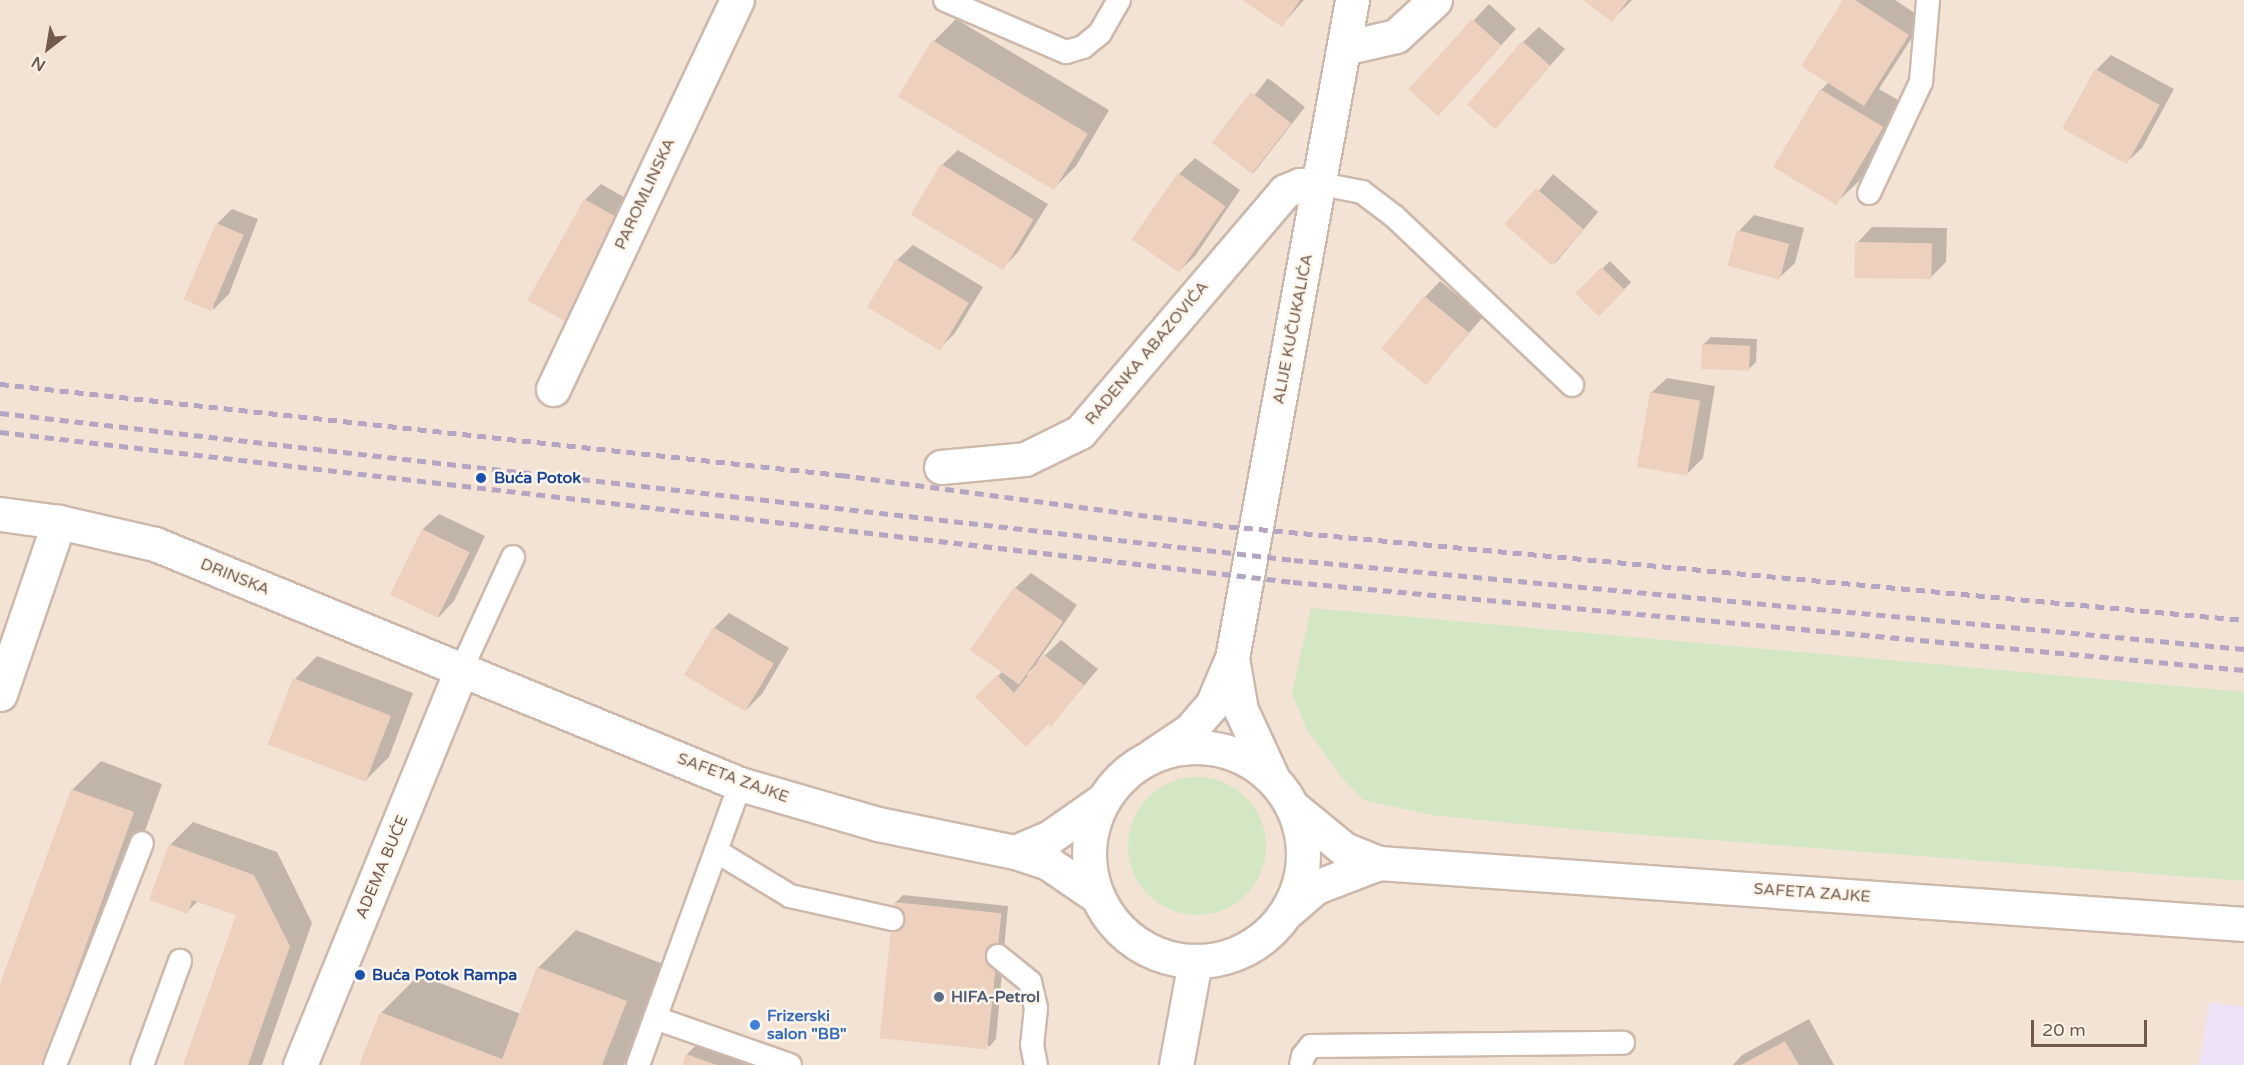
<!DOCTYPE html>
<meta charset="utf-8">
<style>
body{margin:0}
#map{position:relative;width:2244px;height:1065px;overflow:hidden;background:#fbf2e5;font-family:"Varela Round",sans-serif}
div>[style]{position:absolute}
.residential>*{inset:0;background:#f2e3d4;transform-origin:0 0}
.education>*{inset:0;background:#efe2f7}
.green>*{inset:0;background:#d4e7c5}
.round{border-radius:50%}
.shadow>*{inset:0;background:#0003;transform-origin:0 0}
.building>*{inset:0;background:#eed0bf;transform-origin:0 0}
.roads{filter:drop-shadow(2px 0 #ccb9ac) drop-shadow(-2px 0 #ccb9ac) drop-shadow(0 2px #ccb9ac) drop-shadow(0 -2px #ccb9ac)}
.lane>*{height:22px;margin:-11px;padding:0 11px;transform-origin:11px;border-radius:11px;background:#fff}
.street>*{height:33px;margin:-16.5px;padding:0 16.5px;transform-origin:16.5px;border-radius:16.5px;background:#fff}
.secondary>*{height:33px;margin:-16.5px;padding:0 16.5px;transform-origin:16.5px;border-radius:16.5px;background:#fff}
.secondary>.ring{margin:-16.5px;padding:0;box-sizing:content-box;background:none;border:33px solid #fff;border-radius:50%}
.rail>*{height:4.5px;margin-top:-2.25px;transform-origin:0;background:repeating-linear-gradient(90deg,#b4a5c3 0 9px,transparent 0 15px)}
.dots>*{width:16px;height:16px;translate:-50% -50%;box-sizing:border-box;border:3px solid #fef6eb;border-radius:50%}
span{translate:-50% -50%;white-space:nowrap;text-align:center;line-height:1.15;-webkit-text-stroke:5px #fef6eb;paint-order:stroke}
.street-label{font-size:16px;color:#72594c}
.transit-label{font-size:16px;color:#164399;font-weight:700}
.left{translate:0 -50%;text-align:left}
.service-label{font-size:16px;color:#4e5e75;font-weight:700}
.shop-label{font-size:16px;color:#366cbe;font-weight:700}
.north{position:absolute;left:18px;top:18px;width:60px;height:60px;-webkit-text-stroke:4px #fef6eb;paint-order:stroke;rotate:211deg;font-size:16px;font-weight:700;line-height:24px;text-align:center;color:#72594c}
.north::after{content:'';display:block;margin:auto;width:21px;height:27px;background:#72594c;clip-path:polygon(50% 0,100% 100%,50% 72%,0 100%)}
.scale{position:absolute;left:2031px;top:1020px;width:116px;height:27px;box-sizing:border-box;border:3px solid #72594c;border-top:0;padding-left:8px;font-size:18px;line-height:21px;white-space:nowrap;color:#72594c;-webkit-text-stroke:4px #fef6eb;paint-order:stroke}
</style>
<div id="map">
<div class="residential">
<i style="left:0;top:0;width:2244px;height:1065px"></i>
</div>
<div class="education">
<i style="clip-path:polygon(2209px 1002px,2244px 1007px,2244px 1065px,2199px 1065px)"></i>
</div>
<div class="green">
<i style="clip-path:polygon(1311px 608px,2244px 692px,2244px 881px,1593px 831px,1431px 815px,1363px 800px,1342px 778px,1306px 728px,1292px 693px)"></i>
<i class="round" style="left:1128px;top:777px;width:138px;height:138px"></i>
</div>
<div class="shadow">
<i style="clip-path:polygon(1245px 0,1304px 0,1282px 25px)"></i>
<i style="clip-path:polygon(1586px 0,1632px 0,1612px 20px)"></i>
<i style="clip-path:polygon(1845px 0,1895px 0,1924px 19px,1879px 89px,1905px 104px,1859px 181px,1836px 203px,1821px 90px,1829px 82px)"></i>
<i style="clip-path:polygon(1489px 4px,1516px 29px,1453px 98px,1410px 89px)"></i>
<i style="clip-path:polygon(956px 19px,1109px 110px,1076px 166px,1053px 189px,934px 41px)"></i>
<i style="clip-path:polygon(1539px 27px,1565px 49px,1495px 127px,1523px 42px)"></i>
<i style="clip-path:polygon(2111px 55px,2174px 89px,2142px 148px,2126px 163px,2096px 70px)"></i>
<i style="left:1268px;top:78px;width:47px;height:84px;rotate:38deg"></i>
<i style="clip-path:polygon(958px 150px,1048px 204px,1018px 252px,1003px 268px,942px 165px)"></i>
<i style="clip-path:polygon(1195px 158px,1240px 190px,1195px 256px,1179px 271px,1179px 174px)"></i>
<i style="left:1553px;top:174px;width:59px;height:67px;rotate:40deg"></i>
<i style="clip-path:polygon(601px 184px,645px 209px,528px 300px,585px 200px)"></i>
<i style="clip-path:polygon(232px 209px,258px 219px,229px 294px,213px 310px,217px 224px)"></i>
<i style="clip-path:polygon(1754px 215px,1804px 228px,1795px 263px,1779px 278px,1739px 231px)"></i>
<i style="clip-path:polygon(1872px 227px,1947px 228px,1946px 262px,1930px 278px,1857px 243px)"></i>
<i style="clip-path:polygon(913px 245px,983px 287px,955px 333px,940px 348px,897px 260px)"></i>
<i style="left:1610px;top:261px;width:30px;height:46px;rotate:45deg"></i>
<i style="clip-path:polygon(1440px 281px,1483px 317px,1425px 384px,1425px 297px)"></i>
<i style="clip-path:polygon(1711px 337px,1757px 339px,1756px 362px,1749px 369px,1703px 345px)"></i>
<i style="clip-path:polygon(1667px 378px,1715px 386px,1703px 458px,1688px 473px,1651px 393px)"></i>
<i style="clip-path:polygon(439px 514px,485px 536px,454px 601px,439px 617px,392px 595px,423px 529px)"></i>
<i style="clip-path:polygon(evenodd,1031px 573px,1077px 605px,1036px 664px,1061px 640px,1098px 669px,1051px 725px,977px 697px,1003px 671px,1015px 588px,1031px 573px,1036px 665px,1037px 666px,1029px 677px,1027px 674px,1036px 665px)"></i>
<i style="clip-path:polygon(729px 613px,789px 648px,762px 694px,747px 709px,714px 628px)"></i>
<i style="clip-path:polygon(317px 656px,413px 693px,389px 757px,366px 780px,295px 679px)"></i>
<i style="clip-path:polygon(101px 761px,162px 784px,60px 1065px,0 1065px,0 988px,72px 790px)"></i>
<i style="clip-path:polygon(193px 822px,277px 852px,312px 923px,262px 1065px,185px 1065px,238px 914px,199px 900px,187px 912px,170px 845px)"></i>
<i style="clip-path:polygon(903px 895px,1008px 906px,996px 1039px,989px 1047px,895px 903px)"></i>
<i style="clip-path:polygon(576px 930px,663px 964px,624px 1065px,361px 1065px,381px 1013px,419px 975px,521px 1014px,538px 968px)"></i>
<i style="clip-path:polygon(1809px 1019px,1834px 1065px,1733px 1065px,1742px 1055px)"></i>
<i style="clip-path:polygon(710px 1032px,803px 1065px,684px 1065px,687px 1054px)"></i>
</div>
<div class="building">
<i style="clip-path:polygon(1242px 0,1300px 0,1282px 27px)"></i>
<i style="clip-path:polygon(1583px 0,1628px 0,1612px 22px)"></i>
<i style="clip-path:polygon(1843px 0,1855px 0,1909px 35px,1864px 106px,1801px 66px)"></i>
<i style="left:1472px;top:19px;width:40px;height:95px;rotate:42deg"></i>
<i style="left:932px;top:40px;width:182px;height:66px;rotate:31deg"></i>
<i style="left:1522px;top:41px;width:38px;height:84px;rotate:41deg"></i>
<i style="left:2095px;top:69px;width:74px;height:68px;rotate:29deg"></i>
<i style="left:1820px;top:89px;width:74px;height:91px;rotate:31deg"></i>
<i style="left:1251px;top:92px;width:51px;height:64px;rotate:38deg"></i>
<i style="left:941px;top:164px;width:108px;height:59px;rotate:31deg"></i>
<i style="left:1178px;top:173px;width:58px;height:81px;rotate:35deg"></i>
<i style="left:1536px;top:188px;width:63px;height:48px;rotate:41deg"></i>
<i style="left:584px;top:199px;width:53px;height:116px;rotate:29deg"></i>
<i style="left:216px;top:223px;width:30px;height:83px;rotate:23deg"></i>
<i style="left:1737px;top:230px;width:54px;height:37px;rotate:15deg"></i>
<i style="left:1855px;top:242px;width:77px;height:36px;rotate:1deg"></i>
<i style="left:896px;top:259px;width:85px;height:56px;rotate:31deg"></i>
<i style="left:1601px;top:267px;width:33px;height:37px;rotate:44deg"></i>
<i style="left:1424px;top:296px;width:58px;height:68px;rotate:39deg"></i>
<i style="left:1702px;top:344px;width:48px;height:25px;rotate:2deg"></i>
<i style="left:1650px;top:392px;width:51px;height:76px;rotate:10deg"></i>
<i style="left:422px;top:529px;width:53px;height:73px;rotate:26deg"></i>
<i style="left:1014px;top:587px;width:60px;height:77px;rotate:35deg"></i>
<i style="left:713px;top:627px;width:71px;height:56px;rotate:31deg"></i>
<i style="clip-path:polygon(1044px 655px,1084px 685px,1051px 727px,1048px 724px,1026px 747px,975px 697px,997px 675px,1014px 693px)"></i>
<i style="left:293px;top:678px;width:105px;height:71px;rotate:21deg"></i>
<i style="clip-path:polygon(71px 789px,134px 812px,43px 1065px,0 1065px,0 984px)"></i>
<i style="clip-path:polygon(169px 844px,254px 875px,290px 946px,248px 1065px,183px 1065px,236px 915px,192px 900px,188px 914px,149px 900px)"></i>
<i style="left:894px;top:902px;width:108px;height:137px;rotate:6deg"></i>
<i style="clip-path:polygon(537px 967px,627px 1001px,602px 1065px,359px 1065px,380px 1012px,502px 1059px)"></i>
<i style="clip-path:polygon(1785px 1041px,1799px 1065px,1741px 1065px)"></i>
<i style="clip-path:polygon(686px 1054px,717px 1065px,682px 1065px)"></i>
</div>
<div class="roads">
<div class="lane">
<i style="left:945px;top:0;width:132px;rotate:23.3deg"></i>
<i style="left:1066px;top:52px;width:18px;rotate:-16deg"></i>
<i style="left:1083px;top:47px;width:22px;rotate:-39deg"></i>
<i style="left:1100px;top:33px;width:38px;rotate:-60deg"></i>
<i style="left:1321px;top:184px;width:42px;rotate:11deg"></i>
<i style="left:1362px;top:192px;width:41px;rotate:37.1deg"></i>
<i style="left:1395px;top:217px;width:244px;rotate:43.5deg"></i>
<i style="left:1869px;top:193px;width:123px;rotate:-64.9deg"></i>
<i style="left:1921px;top:82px;width:82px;rotate:-85.1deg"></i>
<i style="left:462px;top:668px;width:122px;rotate:-65.3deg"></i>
<i style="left:716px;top:851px;width:87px;rotate:31.3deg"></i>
<i style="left:790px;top:896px;width:105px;rotate:12.7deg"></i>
<i style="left:998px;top:956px;width:41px;rotate:39.1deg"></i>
<i style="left:1030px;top:982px;width:27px;rotate:77deg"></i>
<i style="left:1036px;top:1008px;width:37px;rotate:96deg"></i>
<i style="left:1032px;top:1045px;width:20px;rotate:79deg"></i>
<i style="left:655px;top:1018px;width:143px;rotate:19.2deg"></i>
<i style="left:55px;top:1065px;width:238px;rotate:-68.6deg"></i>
<i style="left:142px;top:1065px;width:111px;rotate:-69.9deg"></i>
<i style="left:638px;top:1065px;width:299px;rotate:-70deg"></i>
<i style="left:1301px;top:1065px;width:9px;rotate:-77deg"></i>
<i style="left:1303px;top:1056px;width:13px;rotate:-51deg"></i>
<i style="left:1311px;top:1046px;width:312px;rotate:-0.6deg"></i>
</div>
<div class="street">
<i style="left:1344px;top:48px;width:53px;rotate:-13deg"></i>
<i style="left:1396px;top:36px;width:53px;rotate:-42.7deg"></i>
<i style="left:553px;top:389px;width:430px;rotate:-64.7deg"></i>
<i style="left:941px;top:467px;width:84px;rotate:-5.4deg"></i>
<i style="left:1025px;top:459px;width:61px;rotate:-26.1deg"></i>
<i style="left:1080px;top:432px;width:316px;rotate:-49.6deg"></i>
<i style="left:1285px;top:191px;width:16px;rotate:-22deg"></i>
<i style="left:1300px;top:185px;width:21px;rotate:-3deg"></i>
<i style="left:0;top:694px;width:182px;rotate:-71.1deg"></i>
<i style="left:1176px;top:1065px;width:106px;rotate:-79.6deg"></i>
</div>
<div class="secondary">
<i style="left:0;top:514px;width:60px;rotate:7.7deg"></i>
<i style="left:59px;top:522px;width:98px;rotate:12.9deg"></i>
<i style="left:155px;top:544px;width:632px;rotate:22.31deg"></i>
<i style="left:740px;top:784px;width:144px;rotate:16.2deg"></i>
<i style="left:878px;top:824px;width:140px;rotate:11.6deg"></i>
<i style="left:1015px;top:852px;width:35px;rotate:18deg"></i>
<i style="left:1048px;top:863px;width:60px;rotate:34.2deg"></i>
<i style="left:1232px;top:658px;width:53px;rotate:80.2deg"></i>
<i style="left:1241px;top:710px;width:74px;rotate:65.2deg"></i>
<i class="ring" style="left:1089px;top:747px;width:181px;height:181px"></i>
<i style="left:1153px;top:755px;width:45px;rotate:-34deg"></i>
<i style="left:1190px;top:730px;width:33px;rotate:-49deg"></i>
<i style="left:1212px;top:705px;width:51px;rotate:-66.9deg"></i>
<i style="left:1232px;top:658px;width:669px;rotate:-79.66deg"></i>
<i style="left:1294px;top:808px;width:65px;rotate:39.4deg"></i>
<i style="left:1344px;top:849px;width:38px;rotate:22deg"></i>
<i style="left:1379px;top:863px;width:867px;rotate:4.03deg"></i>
<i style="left:1015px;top:852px;width:38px;rotate:-23deg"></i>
<i style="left:1050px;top:837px;width:65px;rotate:-34.9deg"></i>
<i style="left:1288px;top:911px;width:37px;rotate:-41deg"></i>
<i style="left:1316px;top:887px;width:67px;rotate:-20.9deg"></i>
<i style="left:300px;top:1065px;width:429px;rotate:-67.8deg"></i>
</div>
</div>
<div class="rail">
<i style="left:0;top:384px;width:846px;rotate:6.18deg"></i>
<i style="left:841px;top:475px;width:376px;rotate:7.6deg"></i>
<i style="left:1214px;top:525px;width:1034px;rotate:5.27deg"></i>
<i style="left:0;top:413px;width:1302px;rotate:6.48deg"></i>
<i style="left:1294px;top:560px;width:954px;rotate:5.35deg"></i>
<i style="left:0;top:432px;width:1302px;rotate:6.62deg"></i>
<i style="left:1293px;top:582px;width:955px;rotate:5.29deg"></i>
</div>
<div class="dots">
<i style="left:481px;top:478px;background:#1a4fb4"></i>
<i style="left:360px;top:975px;background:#1a4fb4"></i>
<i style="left:939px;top:997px;background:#5c6f8a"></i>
<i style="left:755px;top:1025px;background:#3f7fe0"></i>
</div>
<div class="street-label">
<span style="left:645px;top:194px;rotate:-65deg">PAROMLINSKA</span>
<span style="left:1293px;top:329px;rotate:-79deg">ALIJE KUČUKALIĆA</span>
<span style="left:1147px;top:353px;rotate:-50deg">RADENKA ABAZOVIĆA</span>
<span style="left:235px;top:577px;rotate:22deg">DRINSKA</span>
<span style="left:733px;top:778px;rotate:20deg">SAFETA ZAJKE</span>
<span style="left:382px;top:867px;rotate:-67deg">ADEMA BUĆE</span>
<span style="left:1812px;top:893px;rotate:4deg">SAFETA ZAJKE</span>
</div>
<div class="transit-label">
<span class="left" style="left:494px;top:478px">Buća Potok</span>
<span class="left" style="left:372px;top:975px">Buća Potok Rampa</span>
</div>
<div class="service-label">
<span class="left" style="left:951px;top:997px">HIFA-Petrol</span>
</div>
<div class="shop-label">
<span class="left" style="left:767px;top:1025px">Frizerski<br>salon "BB"</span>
</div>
<div class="north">N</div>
<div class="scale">20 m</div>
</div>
